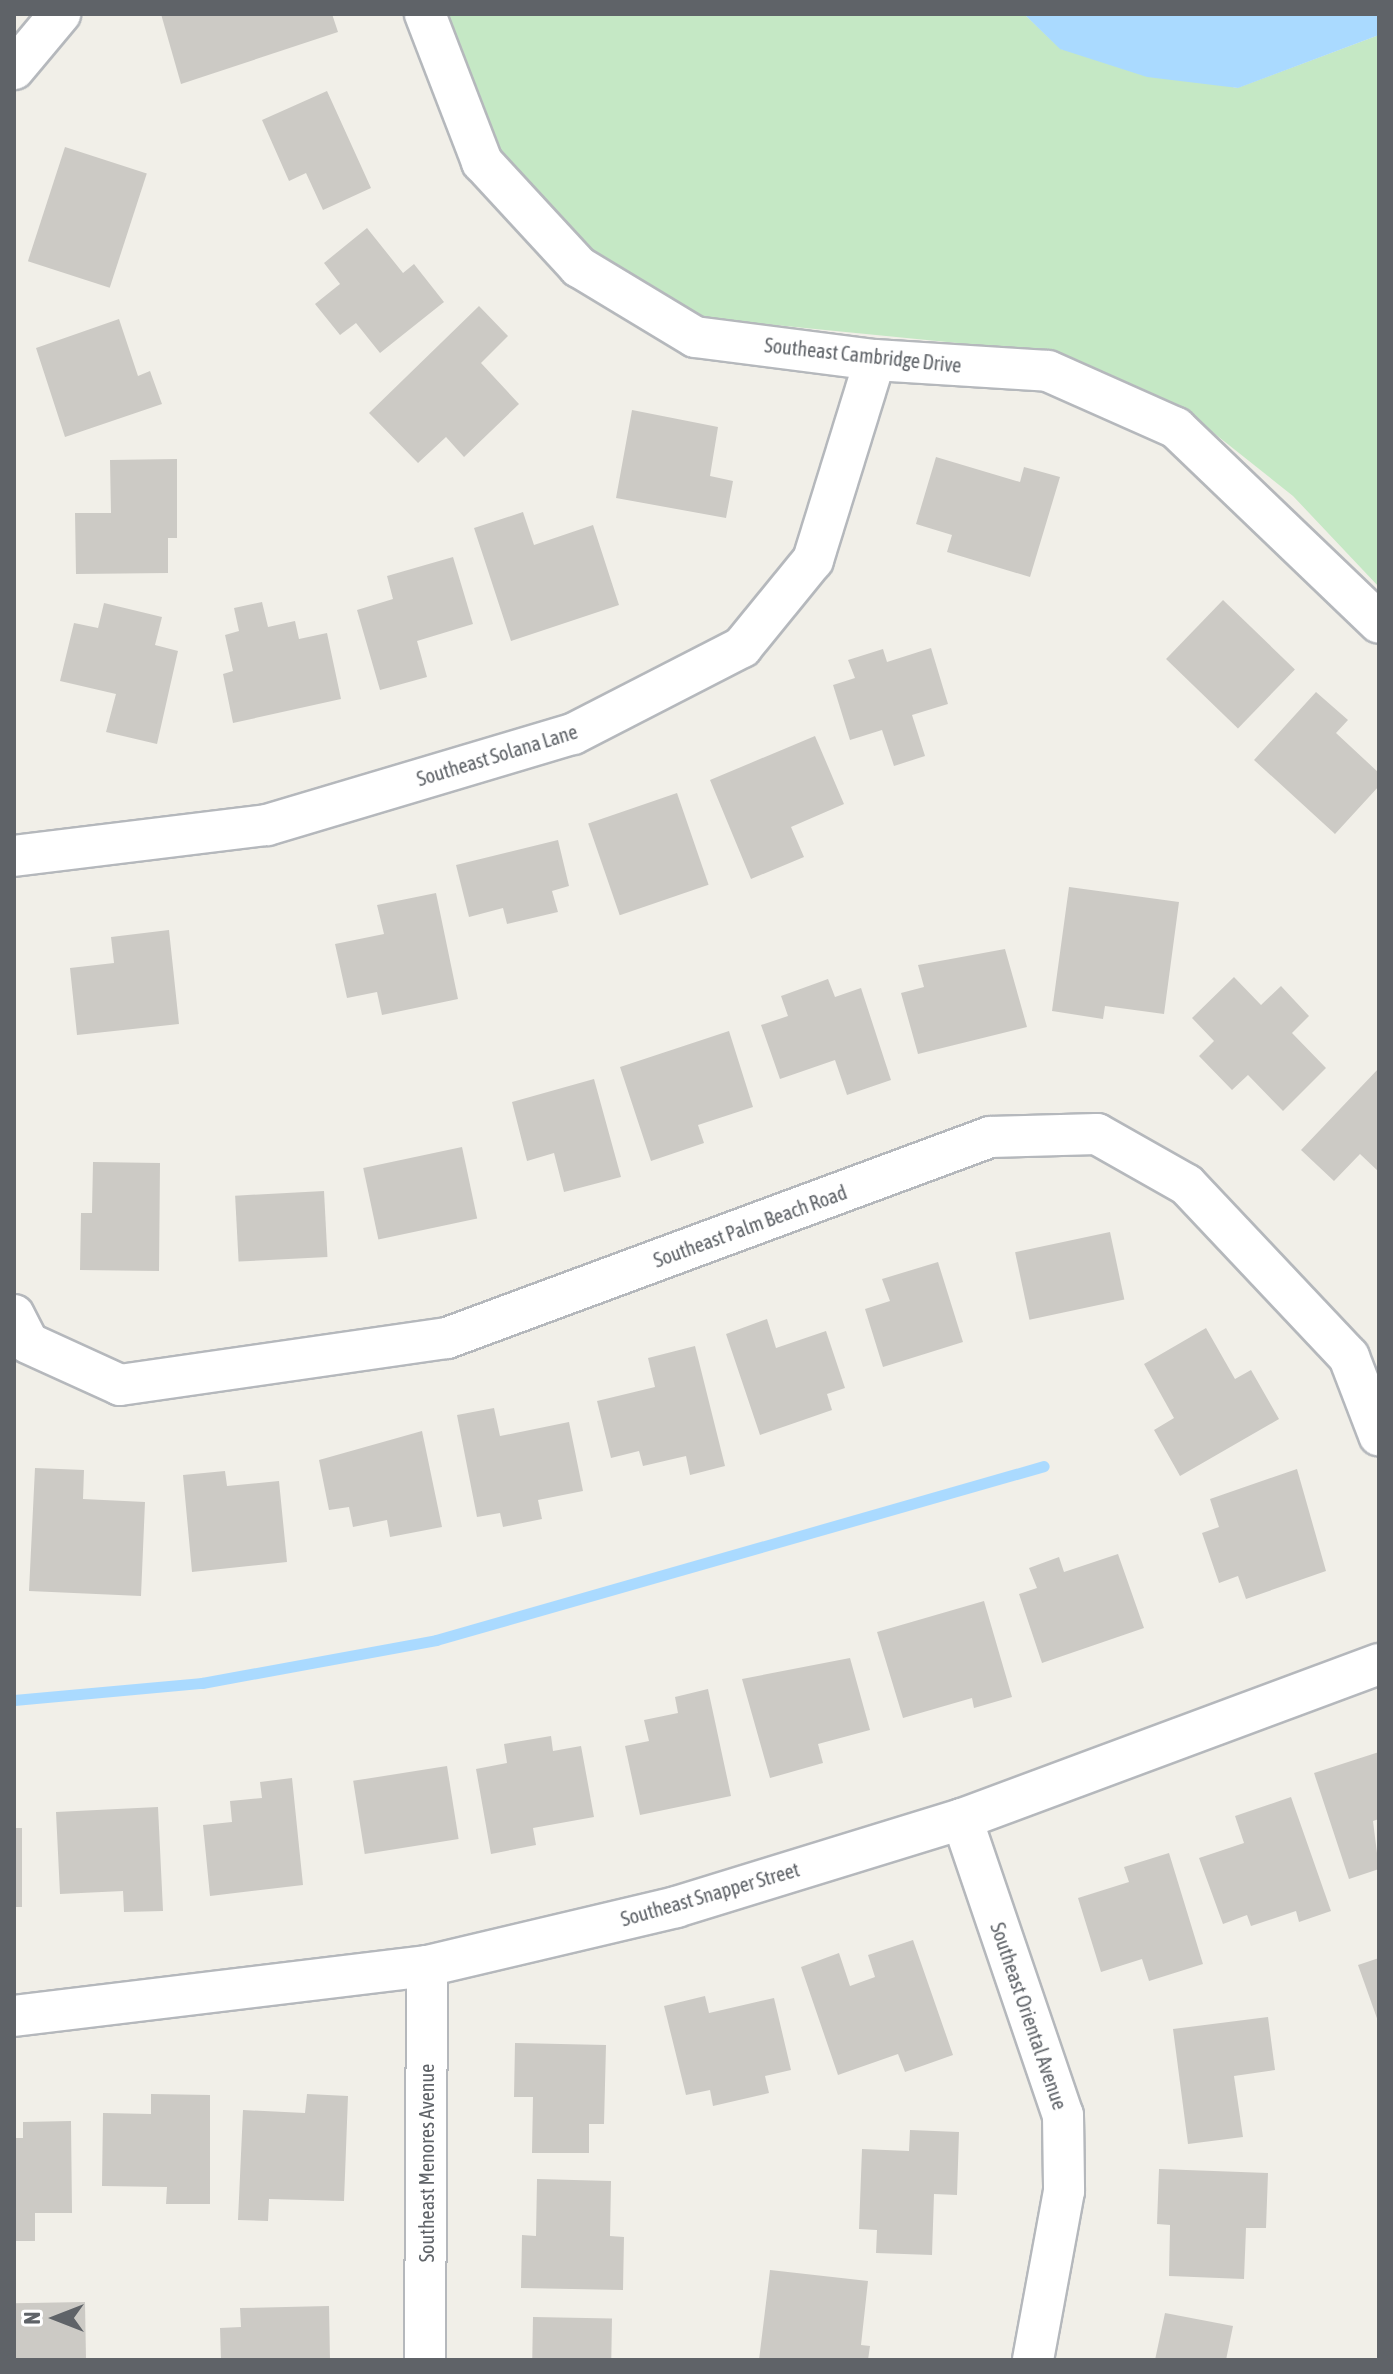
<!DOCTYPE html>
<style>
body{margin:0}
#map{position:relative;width:1393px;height:2374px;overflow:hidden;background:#f1efe8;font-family:"Asap Condensed",sans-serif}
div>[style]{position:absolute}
.green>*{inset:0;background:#c5e8c5}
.water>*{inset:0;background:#aadaff}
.stream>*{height:11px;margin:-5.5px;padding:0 5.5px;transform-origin:5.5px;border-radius:5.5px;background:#aadaff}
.building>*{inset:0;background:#cccac5;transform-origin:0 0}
.roads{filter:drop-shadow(2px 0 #b5b8bc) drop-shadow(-2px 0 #b5b8bc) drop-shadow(0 2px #b5b8bc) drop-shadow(0 -2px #b5b8bc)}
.street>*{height:40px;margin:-20px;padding:0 20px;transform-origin:20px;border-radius:20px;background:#fff}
span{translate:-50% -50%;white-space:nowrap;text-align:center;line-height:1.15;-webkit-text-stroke:7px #fff;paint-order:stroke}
.street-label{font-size:20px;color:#5f6368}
.frame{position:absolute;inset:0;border:16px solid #5f6368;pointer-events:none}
.north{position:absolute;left:16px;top:2278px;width:80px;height:80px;-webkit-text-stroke:6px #fff;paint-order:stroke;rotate:270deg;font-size:22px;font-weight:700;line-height:32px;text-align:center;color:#5f6368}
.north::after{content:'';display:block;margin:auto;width:28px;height:36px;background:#5f6368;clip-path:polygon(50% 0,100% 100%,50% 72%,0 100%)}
</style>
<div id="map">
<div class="green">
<i style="clip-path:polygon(447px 14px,1024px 14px,1061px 49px,1237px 88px,1379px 35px,1379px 587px,1293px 496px,1186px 411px,1058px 353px,703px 318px,594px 253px,501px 152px)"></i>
</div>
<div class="water">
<i style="clip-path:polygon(1024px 14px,1379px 14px,1379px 35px,1238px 88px,1147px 77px,1060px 49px)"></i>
</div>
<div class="stream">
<i style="left:14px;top:1700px;width:189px;rotate:-5.2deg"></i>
<i style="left:202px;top:1683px;width:238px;rotate:-10.4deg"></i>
<i style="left:436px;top:1640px;width:632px;rotate:-15.97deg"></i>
</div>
<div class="building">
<i style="clip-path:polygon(161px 14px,332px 14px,338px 32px,181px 84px)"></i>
<i style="clip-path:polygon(327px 91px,371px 188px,323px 210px,306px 173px,289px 181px,262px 120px)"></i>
<i style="left:65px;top:147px;width:86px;height:120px;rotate:18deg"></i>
<i style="clip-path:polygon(367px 228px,403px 273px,414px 264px,444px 302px,380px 353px,356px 323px,340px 335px,315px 304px,340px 284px,324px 263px)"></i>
<i style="clip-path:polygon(479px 306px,508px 336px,481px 363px,519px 404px,464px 457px,446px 437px,418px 463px,369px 413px)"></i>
<i style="clip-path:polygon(119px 319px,138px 376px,150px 371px,162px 404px,65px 437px,36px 348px)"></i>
<i style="clip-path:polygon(632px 410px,718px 427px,710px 476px,733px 481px,726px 518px,616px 498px)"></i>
<i style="clip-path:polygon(936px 457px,1020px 482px,1024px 467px,1060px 477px,1030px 577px,947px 552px,952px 535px,916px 524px)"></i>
<i style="clip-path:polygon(177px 459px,177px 538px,168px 538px,168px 573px,76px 574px,75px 513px,111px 513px,110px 460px)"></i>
<i style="clip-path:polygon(523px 512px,534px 545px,593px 525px,619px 605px,511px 641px,474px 528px)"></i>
<i style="clip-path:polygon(453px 557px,473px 624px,417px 641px,427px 677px,380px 690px,357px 610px,393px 599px,387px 576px)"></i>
<i style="left:1223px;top:600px;width:100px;height:82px;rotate:44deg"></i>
<i style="clip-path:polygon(262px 602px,268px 627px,295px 621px,299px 639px,327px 633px,341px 699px,233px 723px,223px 674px,233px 671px,225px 635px,239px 631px,234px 608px)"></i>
<i style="clip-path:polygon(104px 603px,162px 617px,155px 645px,178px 651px,157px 744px,106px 732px,116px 694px,60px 681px,74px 623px,98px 628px)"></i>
<i style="clip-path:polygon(931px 648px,948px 704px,912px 715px,925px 756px,894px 766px,882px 730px,850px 740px,833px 685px,855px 678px,848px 660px,883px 649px,887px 662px)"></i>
<i style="clip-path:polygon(1316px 692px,1348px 720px,1336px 733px,1379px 773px,1379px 786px,1335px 834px,1254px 760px)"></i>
<i style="clip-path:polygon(815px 736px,844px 804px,791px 827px,804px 857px,751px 879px,710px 780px)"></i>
<i style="left:677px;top:793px;width:97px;height:94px;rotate:71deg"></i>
<i style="clip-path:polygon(558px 840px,569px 886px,552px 891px,558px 912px,507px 924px,503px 908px,469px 917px,456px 865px)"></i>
<i style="clip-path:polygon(1069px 887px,1179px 902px,1164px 1014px,1105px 1006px,1103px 1019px,1052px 1011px)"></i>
<i style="clip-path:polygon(436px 893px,458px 999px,382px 1015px,377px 992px,347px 998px,335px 944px,384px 934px,377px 905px)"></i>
<i style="clip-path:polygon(169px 930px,179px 1024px,77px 1035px,70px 968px,114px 963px,111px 937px)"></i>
<i style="clip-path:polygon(1005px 949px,1027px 1027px,918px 1054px,901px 993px,924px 987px,918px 965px)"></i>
<i style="clip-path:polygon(1234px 977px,1261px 1005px,1281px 986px,1309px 1016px,1292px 1033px,1326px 1068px,1283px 1111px,1248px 1075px,1232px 1090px,1199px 1056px,1214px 1041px,1192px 1018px)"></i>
<i style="clip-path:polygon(828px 979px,835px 997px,861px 988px,891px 1080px,847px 1095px,835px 1060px,780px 1079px,761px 1025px,788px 1016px,781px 996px)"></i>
<i style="clip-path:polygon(729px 1031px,753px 1107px,698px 1125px,704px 1143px,651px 1161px,620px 1067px)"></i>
<i style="clip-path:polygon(1379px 1068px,1379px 1172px,1360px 1154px,1334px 1181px,1301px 1150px)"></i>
<i style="clip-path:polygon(594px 1079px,621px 1177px,564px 1192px,554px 1153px,527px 1161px,512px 1102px)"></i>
<i style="left:462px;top:1147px;width:73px;height:101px;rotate:78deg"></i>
<i style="clip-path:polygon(93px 1162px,160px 1163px,159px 1271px,80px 1270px,81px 1213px,92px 1213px)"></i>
<i style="left:324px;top:1191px;width:66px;height:89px;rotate:87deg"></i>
<i style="left:1110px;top:1232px;width:69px;height:97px;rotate:78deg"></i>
<i style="clip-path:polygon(938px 1262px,963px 1342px,883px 1367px,865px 1309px,890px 1301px,882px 1279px)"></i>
<i style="clip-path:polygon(767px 1319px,776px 1348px,826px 1331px,845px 1388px,827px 1394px,832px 1410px,760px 1435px,726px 1334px)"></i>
<i style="clip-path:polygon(1206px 1328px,1235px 1379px,1251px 1370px,1279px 1419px,1180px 1476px,1154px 1430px,1174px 1418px,1144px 1364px)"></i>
<i style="clip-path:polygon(695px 1346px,725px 1466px,690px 1475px,686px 1456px,643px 1466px,639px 1451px,611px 1458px,597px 1401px,655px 1387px,648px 1358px)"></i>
<i style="clip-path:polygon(494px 1408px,500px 1436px,569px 1422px,583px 1491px,538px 1500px,542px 1519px,503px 1527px,500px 1513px,477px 1517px,457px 1415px)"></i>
<i style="clip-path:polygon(422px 1431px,442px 1527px,390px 1537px,387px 1520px,353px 1527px,349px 1507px,329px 1510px,319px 1460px)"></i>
<i style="clip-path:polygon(35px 1468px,84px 1470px,83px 1499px,145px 1502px,141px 1596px,29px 1591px)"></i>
<i style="clip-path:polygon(1297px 1469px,1326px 1571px,1246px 1599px,1238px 1576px,1219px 1583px,1202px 1533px,1219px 1527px,1210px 1499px)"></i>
<i style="clip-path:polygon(225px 1471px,227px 1486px,279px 1481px,287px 1562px,192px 1572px,183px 1475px)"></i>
<i style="clip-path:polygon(1118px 1554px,1144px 1628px,1042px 1663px,1019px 1594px,1037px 1588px,1029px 1568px,1059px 1557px,1064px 1572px)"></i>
<i style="clip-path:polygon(984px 1601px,1012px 1697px,974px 1708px,972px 1698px,903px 1718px,877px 1632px)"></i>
<i style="clip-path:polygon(850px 1658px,870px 1730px,818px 1744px,823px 1763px,770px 1778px,742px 1679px)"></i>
<i style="clip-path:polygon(708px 1689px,731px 1796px,640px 1815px,625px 1746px,649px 1741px,644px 1720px,678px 1713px,675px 1697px)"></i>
<i style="clip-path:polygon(551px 1736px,553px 1751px,581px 1746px,594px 1817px,533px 1828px,536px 1845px,491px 1854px,476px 1769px,507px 1763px,504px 1744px)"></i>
<i style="clip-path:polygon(1379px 1752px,1379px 1819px,1373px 1821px,1379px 1869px,1349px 1879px,1314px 1773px)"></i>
<i style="left:447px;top:1766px;width:74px;height:95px;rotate:81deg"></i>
<i style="clip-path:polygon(292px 1778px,303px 1885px,210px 1896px,203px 1825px,232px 1822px,230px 1801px,262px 1798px,260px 1782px)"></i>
<i style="clip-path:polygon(1291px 1797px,1331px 1911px,1299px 1922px,1296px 1911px,1251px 1926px,1247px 1915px,1223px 1924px,1199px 1858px,1244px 1843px,1235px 1816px)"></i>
<i style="clip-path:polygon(158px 1807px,163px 1911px,124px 1912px,123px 1891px,60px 1894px,56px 1812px)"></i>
<i style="left:14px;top:1828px;width:8px;height:79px"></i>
<i style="clip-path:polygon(1169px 1853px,1203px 1964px,1149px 1981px,1142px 1959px,1101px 1972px,1078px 1898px,1129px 1882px,1124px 1867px)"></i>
<i style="clip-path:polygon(913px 1940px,953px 2055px,905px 2072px,898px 2054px,838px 2075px,801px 1967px,839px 1953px,850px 1986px,875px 1977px,868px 1955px)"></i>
<i style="clip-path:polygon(1379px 1958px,1379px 2024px,1358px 1965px)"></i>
<i style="clip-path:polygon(705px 1996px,709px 2013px,774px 1998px,791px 2070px,765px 2076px,769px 2093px,713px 2106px,710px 2090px,686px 2095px,664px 2006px)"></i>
<i style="clip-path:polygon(1268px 2017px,1275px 2070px,1234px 2076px,1243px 2137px,1188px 2144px,1173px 2029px)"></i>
<i style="clip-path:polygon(515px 2043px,606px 2045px,604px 2124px,589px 2124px,589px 2153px,532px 2153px,533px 2097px,514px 2097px)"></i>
<i style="clip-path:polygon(151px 2094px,210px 2095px,210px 2204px,166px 2204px,167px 2187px,102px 2186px,103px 2113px,151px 2114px)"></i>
<i style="clip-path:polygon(307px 2094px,348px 2096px,344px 2201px,269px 2199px,268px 2221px,238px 2220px,243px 2110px,305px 2113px)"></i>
<i style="clip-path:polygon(71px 2121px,72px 2213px,35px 2213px,35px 2241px,14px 2241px,14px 2138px,23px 2138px,23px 2122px)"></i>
<i style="clip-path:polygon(910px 2130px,959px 2132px,957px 2195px,934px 2194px,932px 2255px,876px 2253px,877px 2230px,859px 2229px,862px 2149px,909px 2151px)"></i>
<i style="clip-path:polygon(1159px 2169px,1268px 2173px,1266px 2228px,1246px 2228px,1244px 2279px,1169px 2276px,1170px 2225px,1157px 2224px)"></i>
<i style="clip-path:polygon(537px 2179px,611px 2181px,610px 2236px,624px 2237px,623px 2290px,521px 2288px,522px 2235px,536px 2236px)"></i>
<i style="clip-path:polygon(770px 2270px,868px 2281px,861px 2345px,870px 2346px,868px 2360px,759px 2360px)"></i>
<i style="left:85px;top:2302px;width:58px;height:71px;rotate:89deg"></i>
<i style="clip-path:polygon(329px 2306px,330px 2360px,221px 2360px,220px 2328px,241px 2327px,240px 2308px)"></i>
<i style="clip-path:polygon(1165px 2313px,1233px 2326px,1226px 2360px,1155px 2360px)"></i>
<i style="left:533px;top:2317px;width:79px;height:43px;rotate:1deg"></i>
</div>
<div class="roads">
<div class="street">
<i style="left:425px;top:14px;width:159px;rotate:68.9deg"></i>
<i style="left:482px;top:162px;width:143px;rotate:47.3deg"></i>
<i style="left:579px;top:267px;width:135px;rotate:31.1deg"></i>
<i style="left:695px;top:337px;width:181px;rotate:7.3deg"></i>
<i style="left:875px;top:360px;width:173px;rotate:3.6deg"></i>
<i style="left:1048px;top:371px;width:140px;rotate:24deg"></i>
<i style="left:1176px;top:428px;width:281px;rotate:43.8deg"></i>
<i style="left:14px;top:69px;width:72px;rotate:-50.1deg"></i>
<i style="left:14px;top:856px;width:255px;rotate:-7deg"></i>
<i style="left:267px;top:825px;width:319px;rotate:-16.6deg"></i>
<i style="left:573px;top:734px;width:190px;rotate:-27.2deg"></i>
<i style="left:742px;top:647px;width:112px;rotate:-50.8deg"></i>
<i style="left:813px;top:560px;width:209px;rotate:-72.8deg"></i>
<i style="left:14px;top:1315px;width:31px;rotate:63deg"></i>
<i style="left:28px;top:1343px;width:101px;rotate:24.5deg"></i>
<i style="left:120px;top:1385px;width:330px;rotate:-8.2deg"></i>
<i style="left:447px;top:1338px;width:579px;rotate:-20.31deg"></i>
<i style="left:990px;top:1137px;width:107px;rotate:-1.6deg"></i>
<i style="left:1097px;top:1134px;width:103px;rotate:29.5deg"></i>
<i style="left:1187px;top:1185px;width:236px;rotate:46.7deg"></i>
<i style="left:1349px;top:1357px;width:84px;rotate:69deg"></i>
<i style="left:962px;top:1819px;width:313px;rotate:71.2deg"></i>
<i style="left:1063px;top:2115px;width:76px;rotate:89.2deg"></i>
<i style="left:1064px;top:2191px;width:172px;rotate:100.4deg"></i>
<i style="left:14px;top:2016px;width:416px;rotate:-6.9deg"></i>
<i style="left:427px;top:1966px;width:256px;rotate:-13.3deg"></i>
<i style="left:676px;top:1907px;width:299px;rotate:-17.1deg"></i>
<i style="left:962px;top:1819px;width:445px;rotate:-20.4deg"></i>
<i style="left:425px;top:2360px;width:394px;rotate:-89.7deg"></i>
</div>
</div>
<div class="street-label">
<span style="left:863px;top:355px;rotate:6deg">Southeast Cambridge Drive</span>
<span style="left:497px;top:755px;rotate:-17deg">Southeast Solana Lane</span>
<span style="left:750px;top:1226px;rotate:-20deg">Southeast Palm Beach Road</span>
<span style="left:710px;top:1894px;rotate:-16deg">Southeast Snapper Street</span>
<span style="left:1029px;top:2016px;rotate:71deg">Southeast Oriental Avenue</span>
<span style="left:426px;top:2163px;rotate:-90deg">Southeast Menores Avenue</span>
</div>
<div class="frame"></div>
<div class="north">N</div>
</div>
